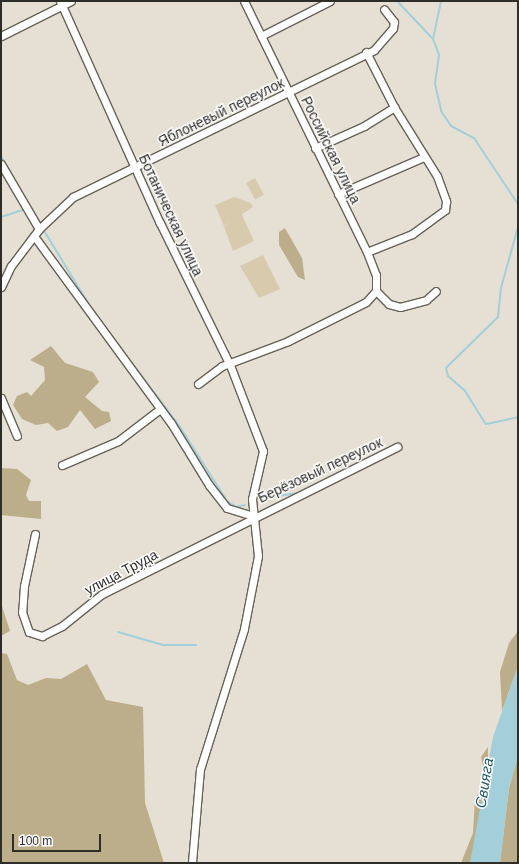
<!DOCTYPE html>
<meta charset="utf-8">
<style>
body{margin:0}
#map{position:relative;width:519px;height:864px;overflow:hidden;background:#e6e0d4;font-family:Helvetica,sans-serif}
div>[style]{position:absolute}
.green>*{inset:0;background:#d8caad;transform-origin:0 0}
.forest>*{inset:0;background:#bcad8b}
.water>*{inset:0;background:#a2cfd9}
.stream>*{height:2px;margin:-1px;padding:0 1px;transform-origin:1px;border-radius:1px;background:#a2cfd9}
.roads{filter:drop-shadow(1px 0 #676257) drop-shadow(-1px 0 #676257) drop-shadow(0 1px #676257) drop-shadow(0 -1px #676257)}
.minor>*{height:7px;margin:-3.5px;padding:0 3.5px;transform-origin:3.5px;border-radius:3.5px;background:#fff}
span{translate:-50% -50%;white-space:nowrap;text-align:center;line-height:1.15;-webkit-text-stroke:3px #fff;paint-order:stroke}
.street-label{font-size:14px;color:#2f2d28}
.water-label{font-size:15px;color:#1e5b66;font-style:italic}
.frame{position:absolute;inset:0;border:2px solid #2f2d28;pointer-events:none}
.scale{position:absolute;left:12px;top:834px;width:89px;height:18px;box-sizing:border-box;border:2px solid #2f2d28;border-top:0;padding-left:5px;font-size:12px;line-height:14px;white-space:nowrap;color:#2f2d28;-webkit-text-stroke:3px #fff;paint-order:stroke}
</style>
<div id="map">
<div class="green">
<i style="left:255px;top:178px;width:19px;height:10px;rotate:62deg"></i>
<i style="clip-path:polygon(234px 197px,251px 203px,253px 207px,224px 226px,215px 205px)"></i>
<i style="clip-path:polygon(241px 213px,254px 241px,233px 251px,224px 227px)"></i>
<i style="clip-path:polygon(263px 255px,280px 289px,259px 298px,240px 266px)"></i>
</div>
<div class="forest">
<i style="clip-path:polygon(285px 228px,302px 258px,305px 280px,298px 277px,279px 245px,279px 232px)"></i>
<i style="clip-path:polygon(51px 346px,65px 363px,93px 372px,99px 382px,85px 397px,102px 411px,109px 412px,111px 421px,95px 429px,80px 410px,68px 427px,57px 431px,48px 423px,36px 425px,22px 419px,13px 405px,17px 396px,27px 392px,31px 396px,45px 380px,44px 367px,30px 360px)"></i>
<i style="clip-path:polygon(1px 468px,17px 469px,31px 480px,26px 495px,29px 501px,41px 501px,41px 519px,1px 515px)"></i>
<i style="clip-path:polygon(1px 603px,10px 631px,1px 636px)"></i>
<i style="clip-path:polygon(518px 631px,518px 666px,502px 711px,500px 672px,509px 643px)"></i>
<i style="clip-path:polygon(1px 653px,7px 654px,17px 680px,28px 685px,46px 678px,61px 679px,87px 664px,106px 700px,143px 707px,145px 803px,164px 863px,1px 863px)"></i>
<i style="clip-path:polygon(488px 747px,488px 762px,483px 766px,481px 757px)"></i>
<i style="clip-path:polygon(518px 756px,518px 863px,500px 863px,509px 788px)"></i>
<i style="clip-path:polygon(482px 787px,483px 806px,470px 863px,461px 863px,473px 833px,475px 799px)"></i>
</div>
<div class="water">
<i style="clip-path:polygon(518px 666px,518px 756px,509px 788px,500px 863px,470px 863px,493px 737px)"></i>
</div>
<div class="stream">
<i style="left:397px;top:1px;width:52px;rotate:46.5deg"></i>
<i style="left:433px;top:39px;width:17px;rotate:69deg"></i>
<i style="left:439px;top:55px;width:29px;rotate:98deg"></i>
<i style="left:435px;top:84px;width:28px;rotate:77deg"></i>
<i style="left:441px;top:111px;width:18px;rotate:56deg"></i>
<i style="left:451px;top:126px;width:26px;rotate:28deg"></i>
<i style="left:474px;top:138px;width:79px;rotate:56.3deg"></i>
<i style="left:433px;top:39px;width:39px;rotate:-78deg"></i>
<i style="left:1px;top:156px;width:41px;rotate:60.9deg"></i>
<i style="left:35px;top:215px;width:9px;rotate:58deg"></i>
<i style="left:1px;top:217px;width:23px;rotate:-18deg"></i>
<i style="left:518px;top:227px;width:63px;rotate:105.6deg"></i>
<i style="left:501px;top:288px;width:29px;rotate:96deg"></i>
<i style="left:498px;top:317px;width:73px;rotate:135.6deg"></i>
<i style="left:446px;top:368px;width:8px;rotate:76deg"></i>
<i style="left:448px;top:376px;width:23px;rotate:41deg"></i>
<i style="left:465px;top:391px;width:39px;rotate:58deg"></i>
<i style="left:486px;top:424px;width:33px;rotate:-12deg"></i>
<i style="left:43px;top:229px;width:87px;rotate:58.7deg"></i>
<i style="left:116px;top:342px;width:106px;rotate:53deg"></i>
<i style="left:180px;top:427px;width:88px;rotate:57.6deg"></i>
<i style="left:227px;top:501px;width:11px;rotate:34deg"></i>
<i style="left:236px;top:507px;width:9px;rotate:-13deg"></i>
<i style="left:263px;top:498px;width:34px;rotate:-8deg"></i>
<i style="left:118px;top:632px;width:47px;rotate:16.1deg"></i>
<i style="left:163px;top:645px;width:33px"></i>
</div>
<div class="roads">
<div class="minor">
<i style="left:60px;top:1px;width:243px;rotate:65.8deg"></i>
<i style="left:160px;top:223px;width:158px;rotate:63.8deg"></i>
<i style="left:230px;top:365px;width:92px;rotate:69deg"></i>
<i style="left:263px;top:451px;width:49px;rotate:102.9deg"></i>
<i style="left:252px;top:499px;width:57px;rotate:84deg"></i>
<i style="left:258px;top:556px;width:74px;rotate:100.9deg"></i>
<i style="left:244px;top:629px;width:147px;rotate:107.4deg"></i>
<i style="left:200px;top:769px;width:94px;rotate:94.9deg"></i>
<i style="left:244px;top:1px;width:280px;rotate:63.9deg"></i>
<i style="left:367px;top:252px;width:25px;rotate:69deg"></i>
<i style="left:376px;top:275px;width:16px;rotate:90deg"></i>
<i style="left:1px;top:36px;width:78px;rotate:-26.6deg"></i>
<i style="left:261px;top:36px;width:77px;rotate:-26.9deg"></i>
<i style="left:366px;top:52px;width:62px;rotate:63deg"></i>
<i style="left:394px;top:107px;width:81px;rotate:58.1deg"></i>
<i style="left:437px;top:176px;width:27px;rotate:70deg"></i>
<i style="left:446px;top:201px;width:9px;rotate:96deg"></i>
<i style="left:445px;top:210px;width:41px;rotate:144deg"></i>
<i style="left:412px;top:234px;width:48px;rotate:158.2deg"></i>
<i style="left:315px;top:148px;width:54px;rotate:-24.2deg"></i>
<i style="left:364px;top:126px;width:36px;rotate:-32deg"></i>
<i style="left:1px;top:164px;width:75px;rotate:59.7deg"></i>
<i style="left:338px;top:194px;width:94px;rotate:-23.3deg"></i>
<i style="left:34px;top:236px;width:232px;rotate:53.8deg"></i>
<i style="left:171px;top:423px;width:73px;rotate:58.5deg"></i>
<i style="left:209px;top:485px;width:29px;rotate:52deg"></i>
<i style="left:227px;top:508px;width:27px;rotate:17deg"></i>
<i style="left:1px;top:287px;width:23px;rotate:-65deg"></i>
<i style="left:11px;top:266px;width:46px;rotate:-52.9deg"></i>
<i style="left:39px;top:229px;width:47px;rotate:-43.3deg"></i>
<i style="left:73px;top:197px;width:335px;rotate:-26deg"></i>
<i style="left:374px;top:50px;width:29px;rotate:-49deg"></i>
<i style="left:393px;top:28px;width:6px;rotate:-81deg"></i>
<i style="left:394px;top:22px;width:16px;rotate:-128deg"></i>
<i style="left:376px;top:291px;width:18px;rotate:45deg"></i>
<i style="left:389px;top:304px;width:11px;rotate:15deg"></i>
<i style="left:400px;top:307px;width:27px;rotate:-15deg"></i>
<i style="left:426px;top:300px;width:13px;rotate:-42deg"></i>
<i style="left:198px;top:384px;width:30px;rotate:-37deg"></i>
<i style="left:222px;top:366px;width:71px;rotate:-20.7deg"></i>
<i style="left:288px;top:341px;width:87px;rotate:-26.6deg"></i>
<i style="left:366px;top:302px;width:15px;rotate:-48deg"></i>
<i style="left:1px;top:398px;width:41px;rotate:67.2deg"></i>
<i style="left:62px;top:465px;width:61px;rotate:-23.2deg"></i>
<i style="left:118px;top:441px;width:53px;rotate:-37.3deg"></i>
<i style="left:35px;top:534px;width:53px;rotate:101.9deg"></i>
<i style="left:24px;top:586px;width:26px;rotate:94deg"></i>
<i style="left:22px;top:612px;width:21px;rotate:71deg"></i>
<i style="left:29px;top:632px;width:14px;rotate:17deg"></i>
<i style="left:42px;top:636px;width:22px;rotate:-27deg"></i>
<i style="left:62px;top:626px;width:51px;rotate:-38.7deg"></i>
<i style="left:102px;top:594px;width:330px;rotate:-26.5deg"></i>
</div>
</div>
<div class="street-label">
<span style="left:221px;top:112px;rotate:-26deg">Яблоневый переулок</span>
<span style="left:331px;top:150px;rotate:64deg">Российская улица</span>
<span style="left:171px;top:215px;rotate:65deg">Ботаническая улица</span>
<span style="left:320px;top:470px;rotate:-25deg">Берёзовый переулок</span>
<span style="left:121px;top:572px;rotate:-28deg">улица Труда</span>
</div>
<div class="water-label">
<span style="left:484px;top:783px;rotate:-81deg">Свияга</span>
</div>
<div class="frame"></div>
<div class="scale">100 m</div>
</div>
